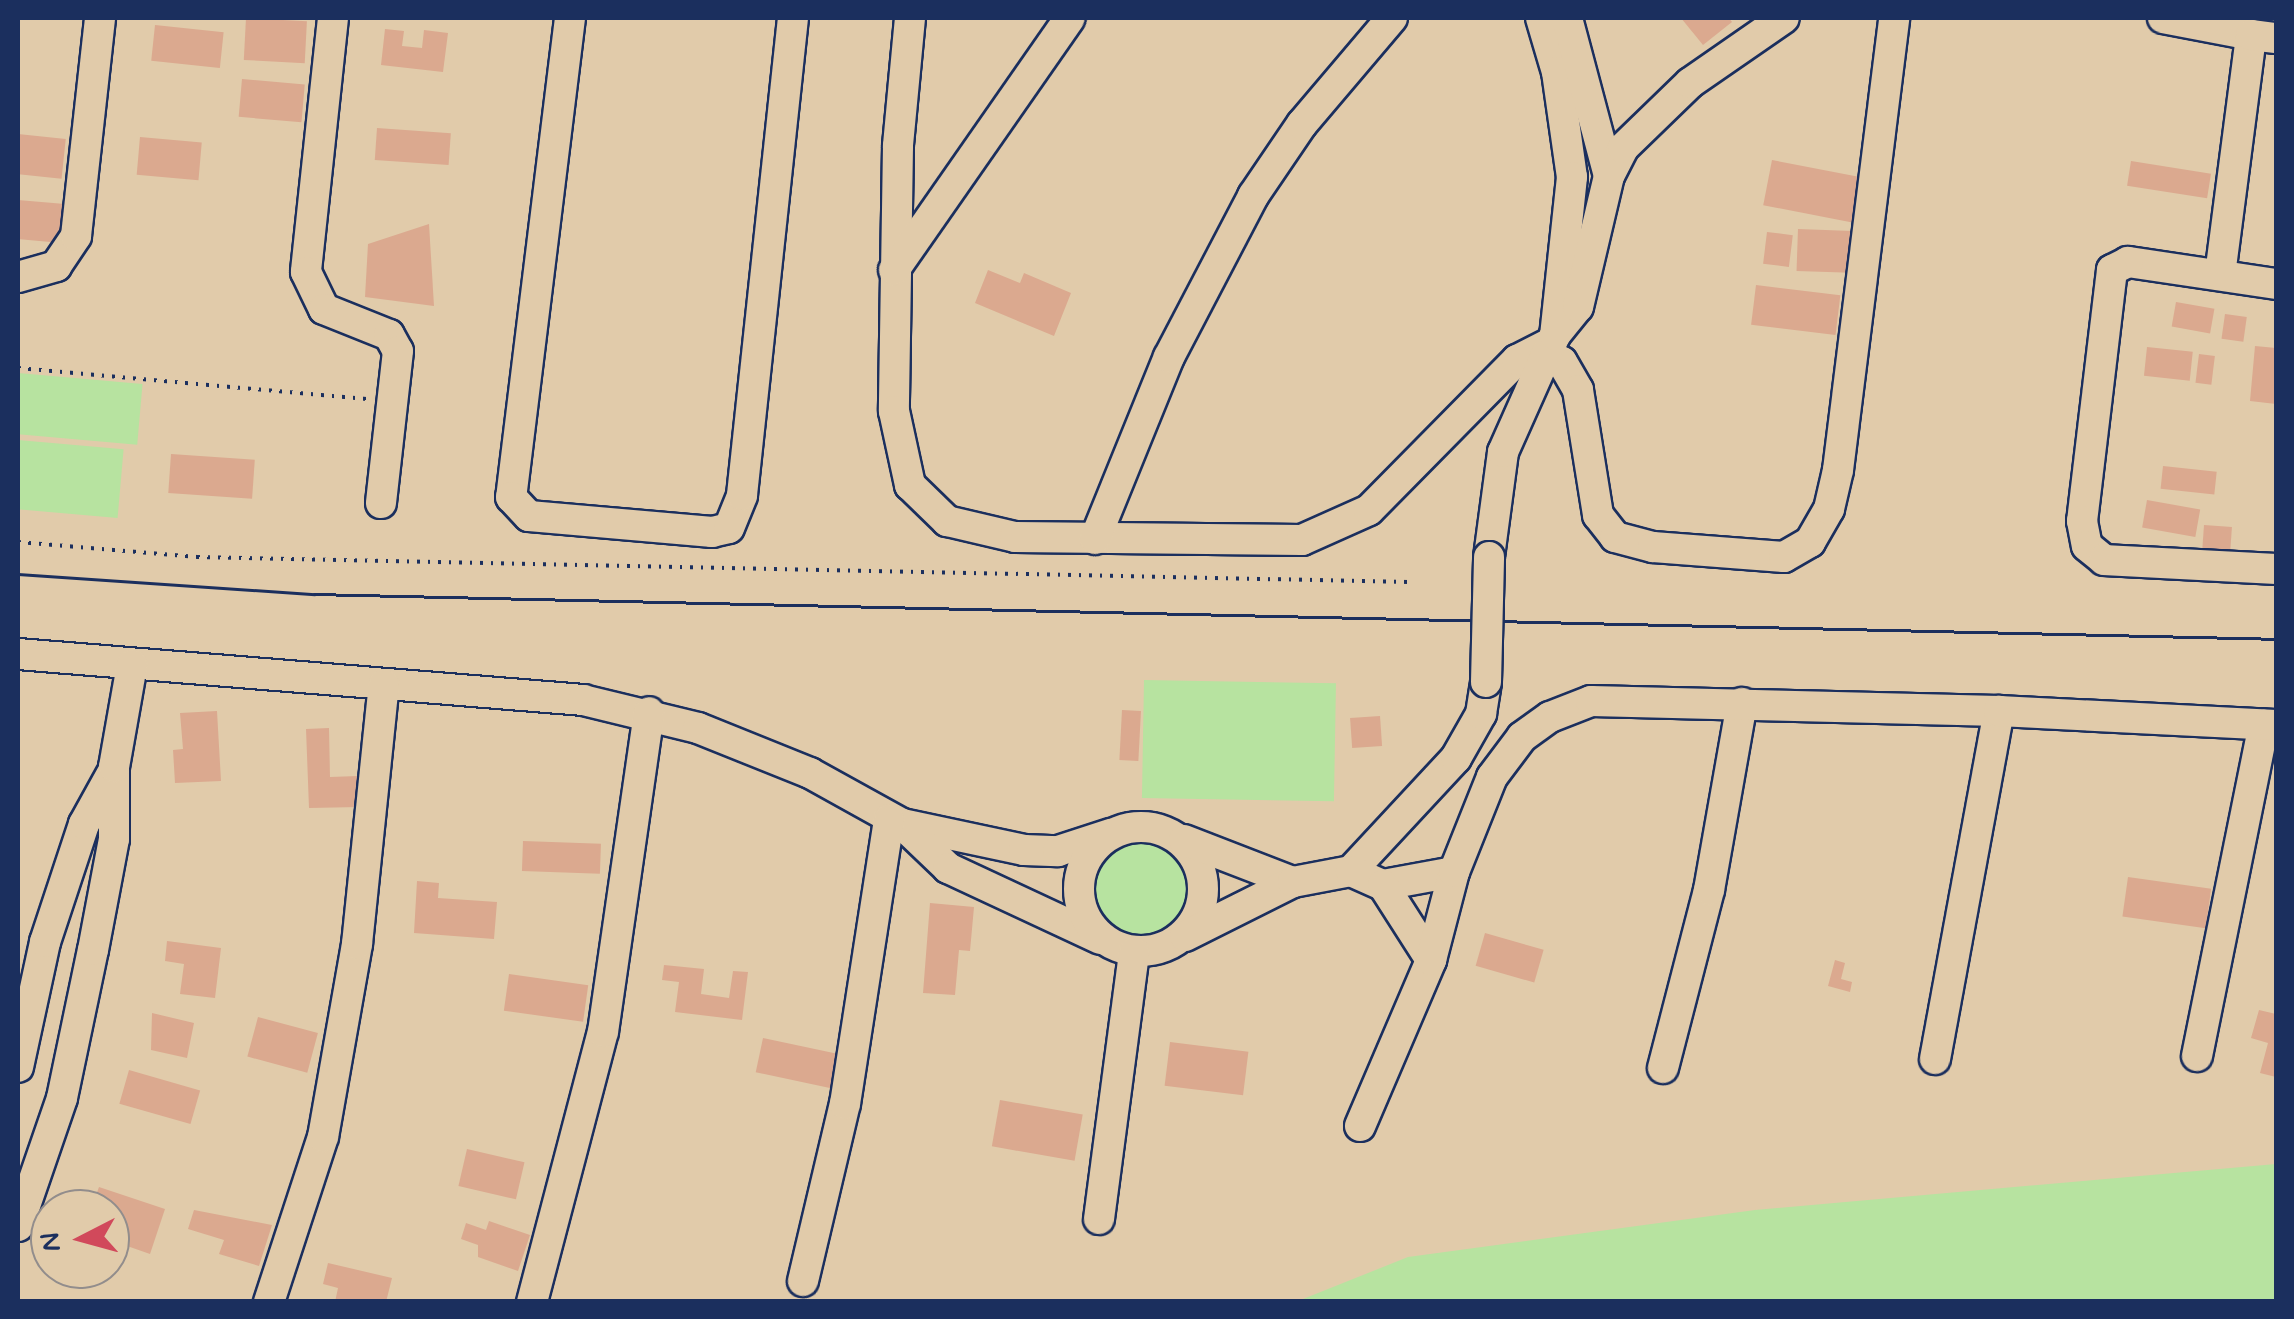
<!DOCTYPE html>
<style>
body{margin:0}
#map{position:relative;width:2294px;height:1319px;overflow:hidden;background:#e1cbaa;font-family:Mynerve,sans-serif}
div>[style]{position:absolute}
.green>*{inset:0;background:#b7e3a0;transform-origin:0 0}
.round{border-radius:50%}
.building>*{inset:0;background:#dba98f;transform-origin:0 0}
.path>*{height:4px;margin-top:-2px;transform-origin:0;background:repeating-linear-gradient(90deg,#1b2f5e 0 2.5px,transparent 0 10.5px)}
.roads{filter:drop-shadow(2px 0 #1b2f5e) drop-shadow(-2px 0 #1b2f5e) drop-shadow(0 2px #1b2f5e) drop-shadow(0 -2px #1b2f5e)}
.minor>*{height:30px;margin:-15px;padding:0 15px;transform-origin:15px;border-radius:15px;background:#e1cbaa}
.minor>.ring{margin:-15px;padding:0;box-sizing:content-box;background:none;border:30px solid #e1cbaa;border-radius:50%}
.tram>*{height:2.5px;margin:-1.25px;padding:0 1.25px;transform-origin:1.25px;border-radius:1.25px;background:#1b2f5e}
.bridges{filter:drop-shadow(2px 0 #1b2f5e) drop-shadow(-2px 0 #1b2f5e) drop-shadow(0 2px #1b2f5e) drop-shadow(0 -2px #1b2f5e)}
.minor-bridge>*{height:30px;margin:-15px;padding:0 15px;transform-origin:15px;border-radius:15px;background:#e1cbaa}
span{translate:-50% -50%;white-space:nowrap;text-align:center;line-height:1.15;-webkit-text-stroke:8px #e1cbaa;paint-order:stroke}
.frame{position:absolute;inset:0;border:20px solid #1b2f5e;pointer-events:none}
.north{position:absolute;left:30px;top:1189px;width:100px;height:100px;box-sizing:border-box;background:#e1cbaa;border:2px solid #928d8c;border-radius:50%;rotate:264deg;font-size:28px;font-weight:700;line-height:40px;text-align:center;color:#1b2f5e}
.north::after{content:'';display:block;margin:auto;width:35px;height:45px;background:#d1495b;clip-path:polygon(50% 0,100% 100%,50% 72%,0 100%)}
</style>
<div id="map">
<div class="green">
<i style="left:18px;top:373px;width:125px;height:61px;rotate:5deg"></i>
<i style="left:18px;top:440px;width:106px;height:69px;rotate:5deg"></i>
<i style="left:1144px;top:680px;width:192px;height:118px;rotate:1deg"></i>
<i class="round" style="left:1090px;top:838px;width:102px;height:102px"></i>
<i style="clip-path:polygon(2276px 1164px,2276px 1301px,1298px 1301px,1408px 1257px,1755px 1210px)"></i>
</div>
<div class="building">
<i style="left:246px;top:18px;width:61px;height:42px;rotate:3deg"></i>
<i style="clip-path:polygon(1681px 18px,1729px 18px,1732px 22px,1703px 45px)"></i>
<i style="left:155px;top:25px;width:69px;height:36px;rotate:6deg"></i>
<i style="clip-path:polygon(385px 29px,404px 31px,402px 46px,422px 48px,424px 30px,448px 33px,443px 72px,381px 65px)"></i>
<i style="left:242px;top:79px;width:63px;height:38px;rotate:5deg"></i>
<i style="left:377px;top:128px;width:74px;height:32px;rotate:4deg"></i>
<i style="left:18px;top:134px;width:48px;height:40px;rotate:6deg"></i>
<i style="left:140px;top:137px;width:62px;height:38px;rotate:5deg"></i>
<i style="left:1772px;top:160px;width:92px;height:46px;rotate:11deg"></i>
<i style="left:2131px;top:161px;width:81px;height:25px;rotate:9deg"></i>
<i style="left:18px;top:200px;width:47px;height:39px;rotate:5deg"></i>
<i style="clip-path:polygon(429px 224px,434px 306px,365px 297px,368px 244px)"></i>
<i style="left:1798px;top:229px;width:54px;height:42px;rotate:2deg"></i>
<i style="left:1767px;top:232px;width:26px;height:32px;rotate:7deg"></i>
<i style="clip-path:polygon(988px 270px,1020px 283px,1024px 273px,1071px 293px,1054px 336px,975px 303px)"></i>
<i style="left:1756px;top:285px;width:85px;height:40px;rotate:7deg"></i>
<i style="left:2176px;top:302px;width:39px;height:25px;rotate:10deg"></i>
<i style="left:2225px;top:314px;width:22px;height:25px;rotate:8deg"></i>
<i style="clip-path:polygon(2255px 346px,2276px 348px,2276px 404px,2250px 401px)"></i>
<i style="left:2147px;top:347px;width:46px;height:29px;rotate:6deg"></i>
<i style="left:2199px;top:354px;width:16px;height:29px;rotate:7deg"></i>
<i style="left:171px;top:454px;width:84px;height:39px;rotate:4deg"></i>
<i style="left:2163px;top:466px;width:54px;height:23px;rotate:6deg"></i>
<i style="left:2147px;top:500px;width:54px;height:28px;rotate:10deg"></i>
<i style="left:2204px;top:525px;width:28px;height:23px;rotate:4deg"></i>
<i style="left:1122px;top:710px;width:19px;height:50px;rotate:3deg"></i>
<i style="clip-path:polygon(217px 711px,221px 781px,175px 783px,173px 750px,183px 749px,180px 713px)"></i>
<i style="left:1380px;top:716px;width:30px;height:30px;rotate:86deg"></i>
<i style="clip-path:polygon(329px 728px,330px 777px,358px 776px,359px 807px,309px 808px,306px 729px)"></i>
<i style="left:523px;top:841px;width:78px;height:30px;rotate:2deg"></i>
<i style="left:2128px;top:877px;width:84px;height:40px;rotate:8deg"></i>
<i style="clip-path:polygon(417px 881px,439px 883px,438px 898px,497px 902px,494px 939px,414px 933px)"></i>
<i style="clip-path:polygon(930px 903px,974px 907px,970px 951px,959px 950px,955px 995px,923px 993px)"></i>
<i style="left:1485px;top:933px;width:61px;height:34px;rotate:16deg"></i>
<i style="clip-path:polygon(167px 941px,221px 948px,215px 998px,180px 994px,184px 964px,165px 961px)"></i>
<i style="clip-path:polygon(1835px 960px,1845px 963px,1841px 979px,1852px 982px,1850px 992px,1828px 986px)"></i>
<i style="clip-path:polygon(664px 965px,704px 969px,701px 994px,729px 998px,733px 971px,748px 972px,742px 1020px,675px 1012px,679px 982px,662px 980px)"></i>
<i style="left:509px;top:974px;width:80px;height:37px;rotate:8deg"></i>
<i style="clip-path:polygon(2259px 1010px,2276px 1014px,2276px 1077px,2260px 1073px,2268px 1043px,2251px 1038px)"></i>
<i style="clip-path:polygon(152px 1013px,194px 1023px,187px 1058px,151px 1050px)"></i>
<i style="left:258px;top:1017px;width:62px;height:41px;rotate:15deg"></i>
<i style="left:763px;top:1038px;width:77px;height:35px;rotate:12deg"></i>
<i style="left:1170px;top:1042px;width:79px;height:44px;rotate:7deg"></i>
<i style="left:129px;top:1070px;width:74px;height:35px;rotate:16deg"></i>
<i style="left:1000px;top:1100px;width:84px;height:47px;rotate:10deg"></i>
<i style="left:467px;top:1149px;width:59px;height:38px;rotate:13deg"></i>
<i style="clip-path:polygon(99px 1187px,165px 1209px,150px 1254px,110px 1240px,110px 1209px,91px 1209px)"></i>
<i style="clip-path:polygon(194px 1210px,272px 1225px,259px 1266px,219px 1254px,224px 1240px,188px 1229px)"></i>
<i style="clip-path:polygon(489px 1221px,530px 1235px,518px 1271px,478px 1257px,478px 1245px,461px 1239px,466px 1223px,486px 1230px)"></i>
<i style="clip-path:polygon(328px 1263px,392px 1278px,386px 1302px,335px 1302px,338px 1288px,323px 1284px)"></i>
</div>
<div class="path">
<i style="left:18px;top:368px;width:350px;rotate:5.1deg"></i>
<i style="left:18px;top:542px;width:180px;rotate:4.8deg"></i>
<i style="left:197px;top:557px;width:1212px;rotate:1.18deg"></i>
</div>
<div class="roads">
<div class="minor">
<i style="left:333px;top:18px;width:255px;rotate:96.1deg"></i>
<i style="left:306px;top:272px;width:41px;rotate:64.1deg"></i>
<i style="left:324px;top:309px;width:70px;rotate:21.8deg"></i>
<i style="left:389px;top:335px;width:18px;rotate:61deg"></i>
<i style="left:398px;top:351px;width:153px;rotate:96.4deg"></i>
<i style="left:570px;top:18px;width:483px;rotate:97deg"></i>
<i style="left:511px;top:497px;width:26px;rotate:47deg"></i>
<i style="left:529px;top:516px;width:184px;rotate:5deg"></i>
<i style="left:712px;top:532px;width:17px;rotate:-13deg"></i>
<i style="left:729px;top:528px;width:35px;rotate:-68deg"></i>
<i style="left:742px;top:495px;width:480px;rotate:-83.9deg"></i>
<i style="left:910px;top:18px;width:129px;rotate:95.4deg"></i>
<i style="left:898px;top:146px;width:265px;rotate:90.9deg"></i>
<i style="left:894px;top:411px;width:76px;rotate:77.8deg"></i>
<i style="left:910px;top:485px;width:52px;rotate:44.2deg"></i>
<i style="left:947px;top:521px;width:70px;rotate:13.2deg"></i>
<i style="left:1015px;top:537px;width:287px;rotate:0.6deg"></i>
<i style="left:1302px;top:540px;width:73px;rotate:-24.1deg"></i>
<i style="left:1369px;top:510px;width:211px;rotate:-45.4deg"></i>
<i style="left:1517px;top:360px;width:38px;rotate:-27deg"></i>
<i style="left:1541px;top:18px;width:56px;rotate:73.5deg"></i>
<i style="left:1557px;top:72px;width:106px;rotate:81.9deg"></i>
<i style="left:1572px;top:177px;width:159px;rotate:96.1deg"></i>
<i style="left:1567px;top:18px;width:163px;rotate:75.1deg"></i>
<i style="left:2163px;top:18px;width:90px;rotate:10.9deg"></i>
<i style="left:894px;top:270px;width:307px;rotate:-55.1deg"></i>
<i style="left:2220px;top:275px;width:242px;rotate:-82.6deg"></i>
<i style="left:2251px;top:35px;width:25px;rotate:7deg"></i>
<i style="left:18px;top:277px;width:40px;rotate:-16deg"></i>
<i style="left:56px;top:266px;width:36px;rotate:-56deg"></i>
<i style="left:76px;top:236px;width:219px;rotate:-83.7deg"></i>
<i style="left:2276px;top:284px;width:150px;rotate:-171.5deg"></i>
<i style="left:2128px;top:262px;width:18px;rotate:153deg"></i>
<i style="left:2112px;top:270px;width:253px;rotate:96.8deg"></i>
<i style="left:2082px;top:521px;width:25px;rotate:79deg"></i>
<i style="left:2087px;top:546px;width:22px;rotate:39deg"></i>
<i style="left:2104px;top:560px;width:172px;rotate:3deg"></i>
<i style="left:1545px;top:355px;width:18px;rotate:22deg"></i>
<i style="left:1562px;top:362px;width:32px;rotate:60deg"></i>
<i style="left:1578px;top:390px;width:127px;rotate:80.9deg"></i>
<i style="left:1598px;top:515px;width:28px;rotate:52deg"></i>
<i style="left:1615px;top:537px;width:39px;rotate:15deg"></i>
<i style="left:1653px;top:547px;width:131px;rotate:4.4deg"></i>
<i style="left:1784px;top:557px;width:30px;rotate:-30deg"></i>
<i style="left:1810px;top:542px;width:38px;rotate:-60deg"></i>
<i style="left:1829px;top:509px;width:40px;rotate:-77deg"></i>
<i style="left:1838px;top:470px;width:455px;rotate:-82.9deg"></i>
<i style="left:1095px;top:539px;width:196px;rotate:-67.9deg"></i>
<i style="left:1169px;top:357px;width:182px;rotate:-62.4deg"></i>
<i style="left:1253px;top:196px;width:87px;rotate:-55.8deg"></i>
<i style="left:1302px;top:124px;width:139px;rotate:-49.7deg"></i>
<i style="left:1489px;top:557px;width:106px;rotate:-82.4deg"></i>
<i style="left:1503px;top:452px;width:128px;rotate:-66deg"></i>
<i style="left:1555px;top:335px;width:36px;rotate:-51deg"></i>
<i style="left:1578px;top:307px;width:135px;rotate:-76.7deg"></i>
<i style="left:1609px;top:176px;width:31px;rotate:-63deg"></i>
<i style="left:1623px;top:148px;width:93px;rotate:-44.1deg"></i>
<i style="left:1690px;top:83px;width:114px;rotate:-34.7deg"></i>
<i style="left:18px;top:654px;width:567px;rotate:4.65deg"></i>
<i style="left:583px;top:700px;width:118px;rotate:13.7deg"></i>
<i style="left:698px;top:728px;width:121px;rotate:21.9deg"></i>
<i style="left:810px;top:773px;width:105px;rotate:29deg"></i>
<i style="left:902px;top:824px;width:125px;rotate:12deg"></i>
<i style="left:1024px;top:850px;width:34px;rotate:2deg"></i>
<i style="left:1058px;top:851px;width:55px;rotate:-18.1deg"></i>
<i style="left:902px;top:824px;width:64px;rotate:43.7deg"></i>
<i style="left:948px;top:868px;width:168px;rotate:25deg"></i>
<i class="ring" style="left:1079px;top:827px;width:94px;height:94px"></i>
<i style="left:1184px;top:840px;width:117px;rotate:21.1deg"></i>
<i style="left:1351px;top:871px;width:154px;rotate:-47.1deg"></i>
<i style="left:1456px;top:758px;width:51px;rotate:-60.4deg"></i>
<i style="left:1481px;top:714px;width:32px;rotate:-81deg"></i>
<i style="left:1383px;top:885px;width:72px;rotate:-10.4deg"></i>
<i style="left:1185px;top:936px;width:121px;rotate:-26.6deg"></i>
<i style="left:1293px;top:882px;width:59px;rotate:-10.7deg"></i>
<i style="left:1351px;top:871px;width:35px;rotate:24deg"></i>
<i style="left:1383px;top:885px;width:89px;rotate:57.4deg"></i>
<i style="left:2197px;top:1056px;width:338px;rotate:-78.6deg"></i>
<i style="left:1935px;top:1059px;width:354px;rotate:-79.6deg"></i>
<i style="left:18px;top:1067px;width:128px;rotate:-77.8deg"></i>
<i style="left:45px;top:942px;width:124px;rotate:-71.7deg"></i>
<i style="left:84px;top:824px;width:56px;rotate:-61.1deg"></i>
<i style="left:1663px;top:1068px;width:184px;rotate:-75.5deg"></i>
<i style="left:1709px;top:890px;width:190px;rotate:-80deg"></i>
<i style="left:1360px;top:1126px;width:181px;rotate:-66.8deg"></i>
<i style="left:1431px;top:960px;width:91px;rotate:-75.4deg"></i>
<i style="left:1454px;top:872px;width:102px;rotate:-68.2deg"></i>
<i style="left:1492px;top:777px;width:50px;rotate:-53.1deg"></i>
<i style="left:1522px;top:737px;width:34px;rotate:-36deg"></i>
<i style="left:1550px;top:717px;width:44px;rotate:-21.3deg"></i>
<i style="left:1591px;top:701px;width:408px;rotate:1.4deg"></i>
<i style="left:1999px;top:711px;width:277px;rotate:2.9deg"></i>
<i style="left:1099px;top:1219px;width:269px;rotate:-82.5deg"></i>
<i style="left:18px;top:1226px;width:135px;rotate:-71deg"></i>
<i style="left:62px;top:1098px;width:151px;rotate:-78.2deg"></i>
<i style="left:93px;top:950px;width:113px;rotate:-79.3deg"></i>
<i style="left:114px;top:839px;width:72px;rotate:-90deg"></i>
<i style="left:114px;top:767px;width:104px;rotate:-80deg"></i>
<i style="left:803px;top:1281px;width:182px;rotate:-76.7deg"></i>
<i style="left:845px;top:1104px;width:288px;rotate:-81.2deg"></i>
<i style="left:269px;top:1302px;width:174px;rotate:-71.9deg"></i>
<i style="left:323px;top:1137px;width:196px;rotate:-80deg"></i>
<i style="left:357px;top:944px;width:261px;rotate:-84.1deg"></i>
<i style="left:532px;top:1302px;width:279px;rotate:-75.3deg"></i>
<i style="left:603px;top:1032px;width:323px;rotate:-81.8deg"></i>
</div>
</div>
<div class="tram">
<i style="left:18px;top:574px;width:297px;rotate:3.9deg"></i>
<i style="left:314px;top:594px;width:1963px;rotate:1.31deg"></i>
</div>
<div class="bridges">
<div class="minor-bridge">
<i style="left:1486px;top:682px;width:125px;rotate:-88.6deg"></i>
</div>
</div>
<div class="frame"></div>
<div class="north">N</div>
</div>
